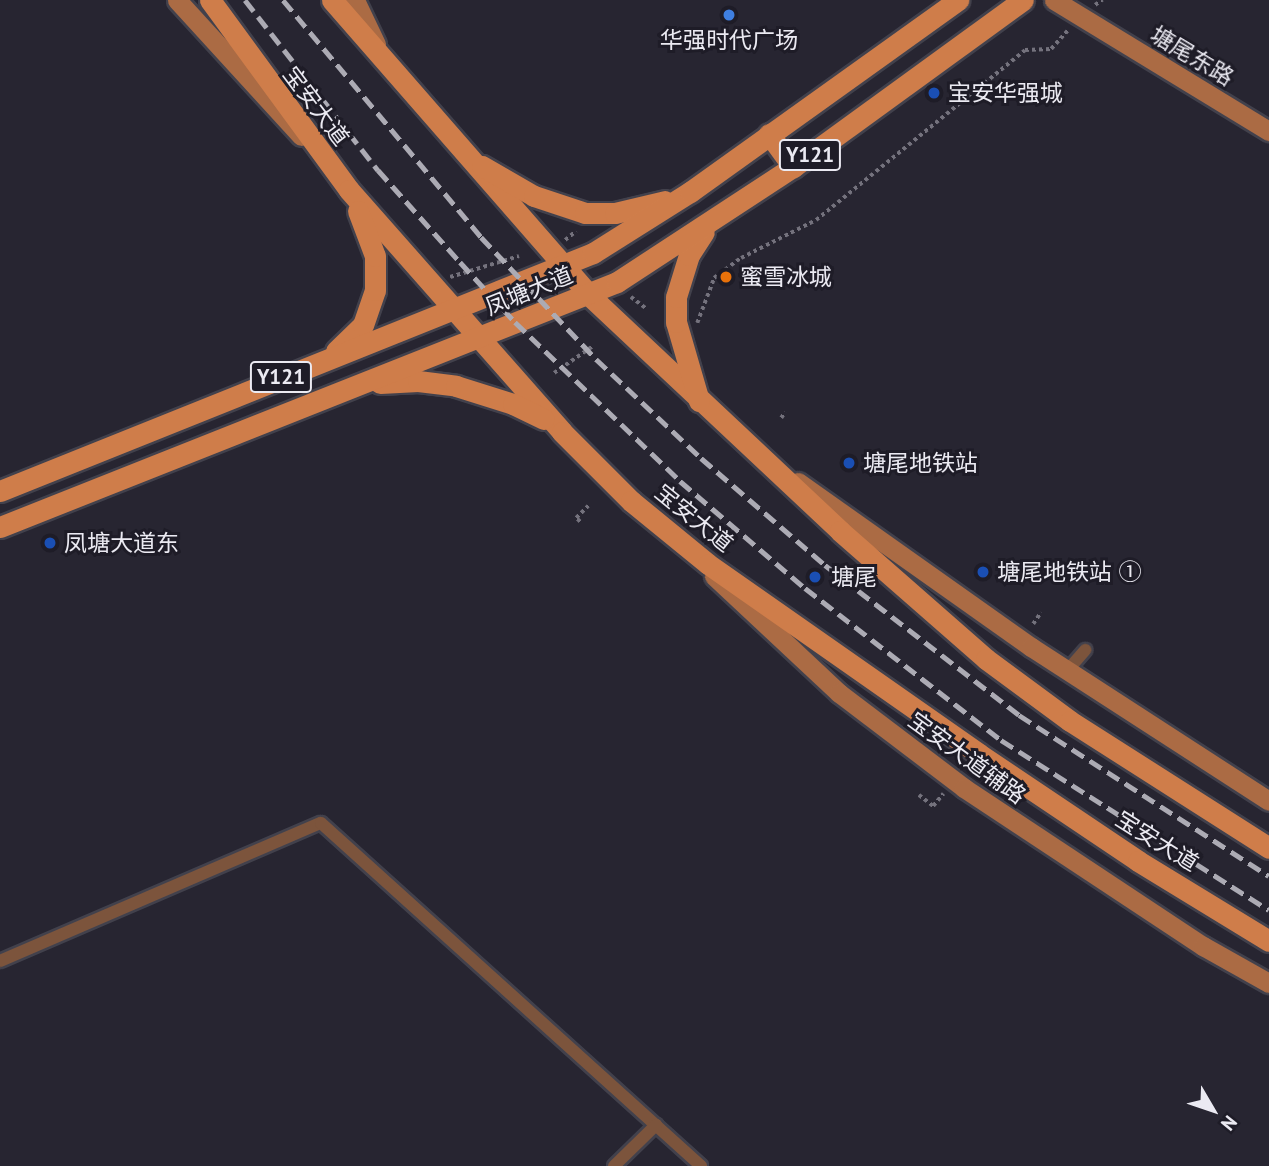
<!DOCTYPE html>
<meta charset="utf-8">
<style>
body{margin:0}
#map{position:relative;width:1269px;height:1166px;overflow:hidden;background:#272531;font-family:"PT Sans","Noto Sans SC",sans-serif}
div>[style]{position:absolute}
.path>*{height:3.5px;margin-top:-1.75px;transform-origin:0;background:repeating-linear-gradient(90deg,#74727d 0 3.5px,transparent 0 7px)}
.roads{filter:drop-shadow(2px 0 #42414c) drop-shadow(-2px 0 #42414c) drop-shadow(0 2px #42414c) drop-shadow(0 -2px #42414c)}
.street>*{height:12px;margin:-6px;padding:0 6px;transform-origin:6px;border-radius:6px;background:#7c543c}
.secondary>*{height:19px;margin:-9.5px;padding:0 9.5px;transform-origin:9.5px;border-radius:9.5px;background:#ab6b44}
.primary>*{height:21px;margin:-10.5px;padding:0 10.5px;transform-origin:10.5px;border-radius:10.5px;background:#cf7d4a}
.rail>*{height:5px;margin-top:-2.5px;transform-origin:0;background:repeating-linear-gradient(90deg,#acabb4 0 14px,transparent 0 21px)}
.dots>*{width:19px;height:19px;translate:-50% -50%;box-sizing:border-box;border:4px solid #1e1c27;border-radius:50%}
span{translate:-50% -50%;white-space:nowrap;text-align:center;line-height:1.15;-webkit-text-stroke:6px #1e1c27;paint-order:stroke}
.shield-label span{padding:2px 5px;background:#1e1c27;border:2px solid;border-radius:5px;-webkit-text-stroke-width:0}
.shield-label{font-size:21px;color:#ebeaf2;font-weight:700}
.poi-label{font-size:23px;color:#ebeaf2}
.left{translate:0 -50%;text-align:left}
.street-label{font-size:23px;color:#ebeaf2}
.north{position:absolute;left:1178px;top:1075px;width:70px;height:70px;-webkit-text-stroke:5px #1e1c27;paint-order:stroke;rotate:129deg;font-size:19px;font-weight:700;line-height:28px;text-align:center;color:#ebeaf2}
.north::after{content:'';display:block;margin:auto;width:24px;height:32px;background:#ebeaf2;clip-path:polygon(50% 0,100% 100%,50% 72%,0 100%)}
</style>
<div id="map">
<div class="path">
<i style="left:1095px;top:5px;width:9px;rotate:-36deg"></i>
<i style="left:565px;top:240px;width:14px;rotate:-39deg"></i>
<i style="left:450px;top:277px;width:72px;rotate:-16.9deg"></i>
<i style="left:631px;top:297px;width:20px;rotate:37deg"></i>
<i style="left:697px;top:323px;width:48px;rotate:-69.3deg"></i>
<i style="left:714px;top:278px;width:34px;rotate:-37deg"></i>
<i style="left:741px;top:258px;width:84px;rotate:-26.9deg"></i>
<i style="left:816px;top:220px;width:269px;rotate:-39.1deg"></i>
<i style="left:1025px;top:50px;width:26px;rotate:-2deg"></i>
<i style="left:1051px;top:49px;width:27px;rotate:-48deg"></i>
<i style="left:554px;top:373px;width:47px;rotate:-34.7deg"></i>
<i style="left:781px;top:418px;width:7px;rotate:-56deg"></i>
<i style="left:580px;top:522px;width:6px;rotate:-135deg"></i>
<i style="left:576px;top:518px;width:18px;rotate:-45deg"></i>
<i style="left:1033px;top:624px;width:14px;rotate:-56deg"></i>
<i style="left:919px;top:795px;width:18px;rotate:38deg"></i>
<i style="left:933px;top:806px;width:16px;rotate:-50deg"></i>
</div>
<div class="roads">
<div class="street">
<i style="left:1067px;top:671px;width:28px;rotate:-49deg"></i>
<i style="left:0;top:961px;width:349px;rotate:-23.3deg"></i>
<i style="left:321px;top:823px;width:512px;rotate:42.07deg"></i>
<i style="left:614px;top:1166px;width:59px;rotate:-44.3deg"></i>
</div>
<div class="secondary">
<i style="left:177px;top:0;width:184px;rotate:47.6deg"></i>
<i style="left:355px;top:0;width:49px;rotate:64.5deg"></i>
<i style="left:1054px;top:0;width:252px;rotate:31.4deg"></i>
<i style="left:798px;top:482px;width:286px;rotate:35.3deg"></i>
<i style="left:1031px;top:647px;width:283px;rotate:32.9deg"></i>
<i style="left:714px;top:576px;width:171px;rotate:43.1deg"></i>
<i style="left:839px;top:693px;width:157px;rotate:37.2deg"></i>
<i style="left:964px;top:788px;width:287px;rotate:33.5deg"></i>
<i style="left:1203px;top:946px;width:76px;rotate:29.3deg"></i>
</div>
<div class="primary">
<i style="left:210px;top:0;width:235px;rotate:53.8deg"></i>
<i style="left:349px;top:190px;width:322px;rotate:48.6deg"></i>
<i style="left:562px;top:432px;width:98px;rotate:45deg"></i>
<i style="left:631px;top:501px;width:99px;rotate:39.3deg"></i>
<i style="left:708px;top:564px;width:331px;rotate:35deg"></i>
<i style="left:979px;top:754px;width:192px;rotate:33.9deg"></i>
<i style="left:1138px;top:861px;width:153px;rotate:31.4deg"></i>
<i style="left:332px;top:0;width:391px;rotate:48.9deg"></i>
<i style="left:589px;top:295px;width:345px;rotate:43.2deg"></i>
<i style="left:840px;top:531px;width:194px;rotate:41.2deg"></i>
<i style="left:986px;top:659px;width:104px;rotate:36.4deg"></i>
<i style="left:1070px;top:721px;width:236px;rotate:32.5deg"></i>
<i style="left:769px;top:134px;width:41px;rotate:54deg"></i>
<i style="left:482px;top:166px;width:60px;rotate:30deg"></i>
<i style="left:534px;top:196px;width:54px;rotate:18.4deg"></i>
<i style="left:585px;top:213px;width:30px"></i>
<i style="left:615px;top:213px;width:51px;rotate:-13.5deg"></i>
<i style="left:336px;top:351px;width:37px;rotate:-44deg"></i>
<i style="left:363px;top:325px;width:37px;rotate:-71deg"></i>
<i style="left:375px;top:290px;width:34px;rotate:-90deg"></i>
<i style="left:375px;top:256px;width:48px;rotate:-110.7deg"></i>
<i style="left:380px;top:383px;width:38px;rotate:-3deg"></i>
<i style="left:418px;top:381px;width:38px;rotate:7deg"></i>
<i style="left:456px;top:386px;width:60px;rotate:17.5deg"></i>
<i style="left:513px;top:404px;width:34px;rotate:26deg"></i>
<i style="left:699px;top:401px;width:82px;rotate:-106.2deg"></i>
<i style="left:676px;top:322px;width:25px;rotate:-90deg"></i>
<i style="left:676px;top:297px;width:44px;rotate:-72.8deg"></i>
<i style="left:689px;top:255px;width:27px;rotate:-57deg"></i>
<i style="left:0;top:491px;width:639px;rotate:-21.87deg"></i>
<i style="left:593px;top:253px;width:115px;rotate:-32.2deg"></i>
<i style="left:690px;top:192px;width:330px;rotate:-35.6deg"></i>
<i style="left:0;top:527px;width:664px;rotate:-21.66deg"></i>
<i style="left:617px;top:282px;width:210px;rotate:-33.2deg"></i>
<i style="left:793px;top:167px;width:284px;rotate:-36deg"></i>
</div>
</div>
<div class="rail">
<i style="left:245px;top:0;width:216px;rotate:52deg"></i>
<i style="left:378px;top:170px;width:123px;rotate:48.3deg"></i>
<i style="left:460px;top:262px;width:81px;rotate:47.5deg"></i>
<i style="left:515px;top:322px;width:229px;rotate:43.9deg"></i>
<i style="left:680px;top:481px;width:165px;rotate:40.6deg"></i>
<i style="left:805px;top:588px;width:248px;rotate:37.8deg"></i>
<i style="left:1001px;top:740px;width:317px;rotate:32.4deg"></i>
<i style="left:283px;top:0;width:309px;rotate:50.1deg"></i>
<i style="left:481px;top:237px;width:168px;rotate:46.7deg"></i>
<i style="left:596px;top:359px;width:144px;rotate:43.3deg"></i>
<i style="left:701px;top:458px;width:164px;rotate:40.8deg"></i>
<i style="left:825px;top:565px;width:245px;rotate:37.7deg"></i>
<i style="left:1019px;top:715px;width:297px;rotate:32.8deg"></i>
</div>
<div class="dots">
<i style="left:729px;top:15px;background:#3f7fe0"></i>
<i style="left:934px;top:93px;background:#1a4fb4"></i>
<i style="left:726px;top:277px;background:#e8710a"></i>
<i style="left:849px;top:463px;background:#1a4fb4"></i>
<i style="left:50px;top:543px;background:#1a4fb4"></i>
<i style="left:983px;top:572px;background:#1a4fb4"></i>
<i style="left:815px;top:577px;background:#1a4fb4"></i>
</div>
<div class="shield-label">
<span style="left:810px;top:155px">Y121</span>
<span style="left:281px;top:377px">Y121</span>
</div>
<div class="poi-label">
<span style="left:729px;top:40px">华强时代广场</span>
<span class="left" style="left:948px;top:93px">宝安华强城</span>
<span class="left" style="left:740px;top:277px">蜜雪冰城</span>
<span class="left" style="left:863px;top:463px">塘尾地铁站</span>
<span class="left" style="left:64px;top:543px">凤塘大道东</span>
<span class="left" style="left:997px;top:572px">塘尾地铁站 ①</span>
<span class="left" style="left:831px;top:577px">塘尾</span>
</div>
<div class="street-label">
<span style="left:1192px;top:56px;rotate:31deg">塘尾东路</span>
<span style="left:316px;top:106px;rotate:53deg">宝安大道</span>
<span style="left:529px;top:291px;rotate:-22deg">凤塘大道</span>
<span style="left:694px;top:518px;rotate:39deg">宝安大道</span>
<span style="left:967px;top:758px;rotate:36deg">宝安大道辅路</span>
<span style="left:1157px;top:841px;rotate:32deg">宝安大道</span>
</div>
<div class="north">N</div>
</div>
